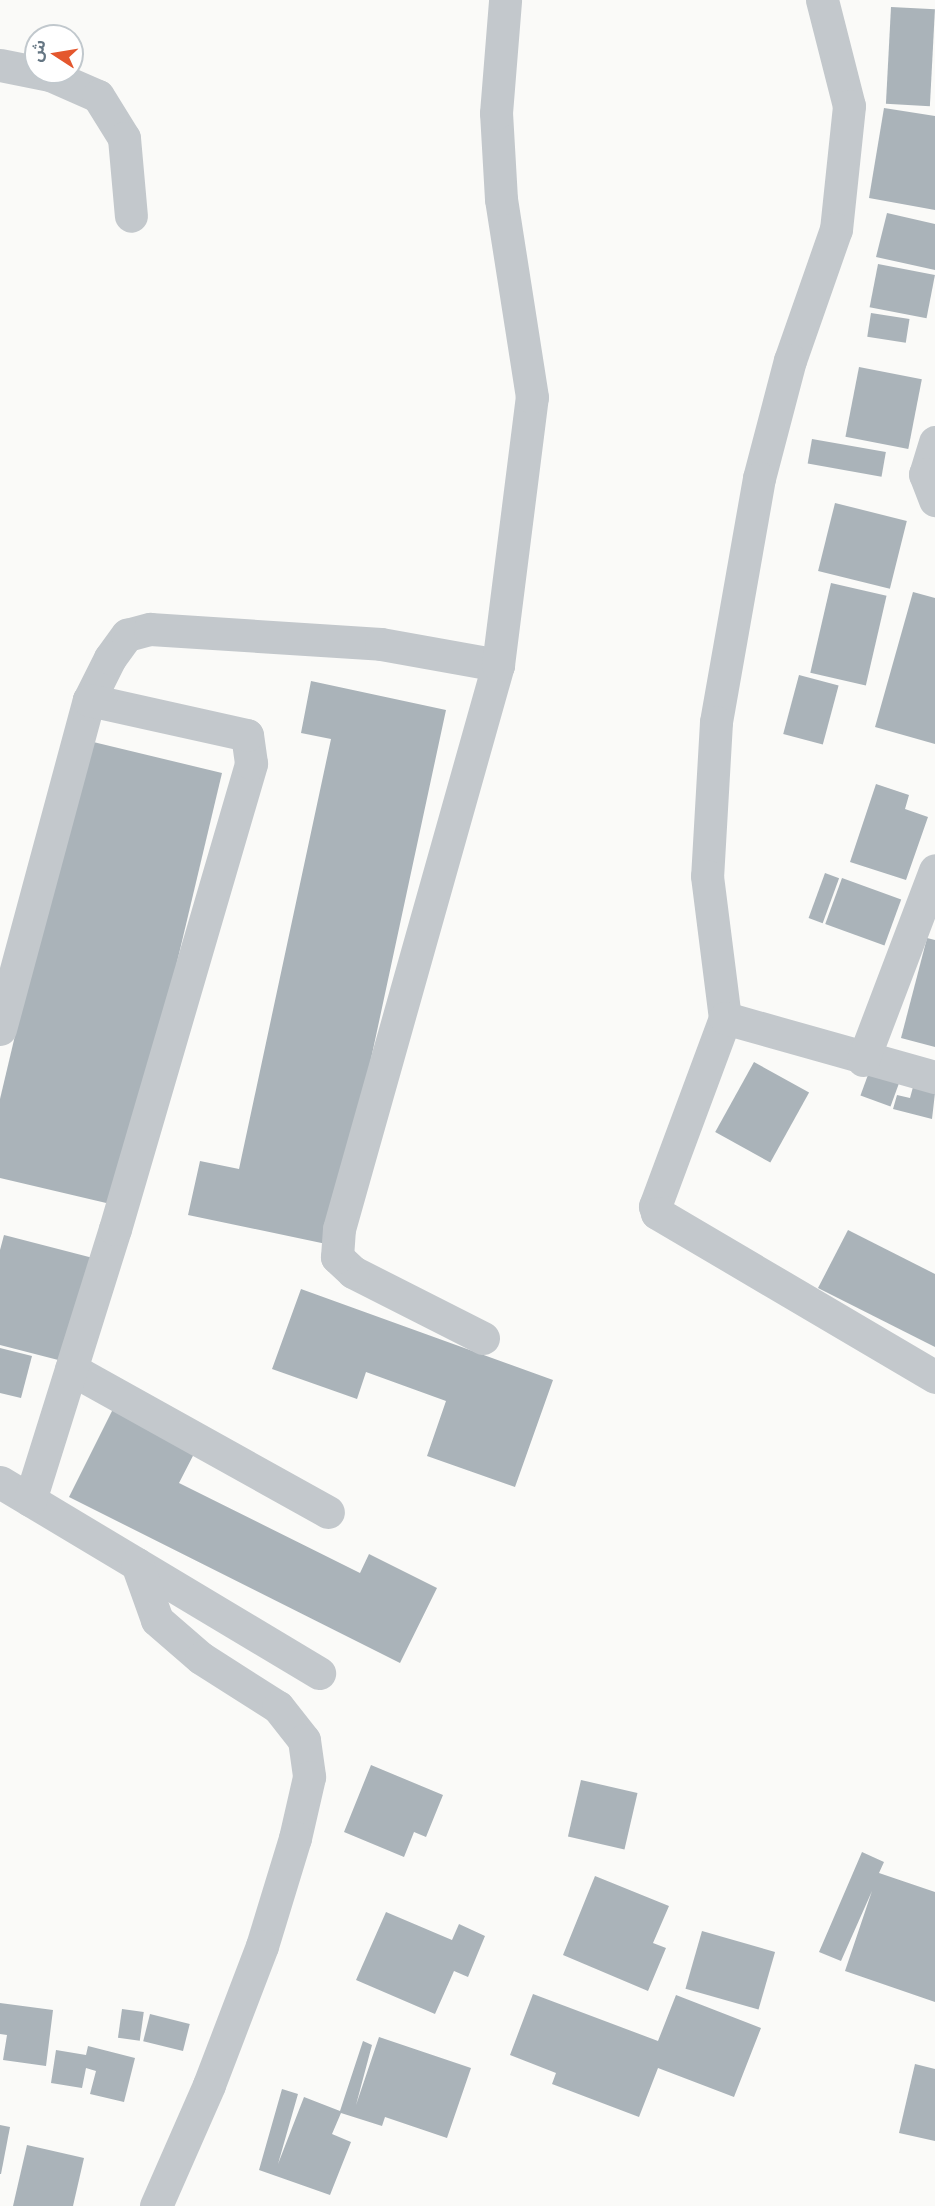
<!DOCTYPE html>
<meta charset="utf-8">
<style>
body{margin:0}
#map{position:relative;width:935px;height:2206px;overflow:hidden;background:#fafaf8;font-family:Karla,"Noto Sans Arabic",sans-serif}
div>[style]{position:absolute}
.building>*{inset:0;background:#aab3b9;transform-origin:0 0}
.minor>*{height:33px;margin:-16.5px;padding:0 16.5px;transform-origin:16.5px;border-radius:16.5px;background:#c3c8cc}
span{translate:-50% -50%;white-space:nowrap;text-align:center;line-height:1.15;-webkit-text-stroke:6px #fff;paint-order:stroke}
.north{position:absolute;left:24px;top:24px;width:60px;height:60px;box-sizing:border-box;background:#fff;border:2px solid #c1c8cd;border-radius:50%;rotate:282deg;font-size:16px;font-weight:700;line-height:24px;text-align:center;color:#657683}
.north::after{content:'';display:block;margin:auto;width:21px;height:27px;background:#e4572e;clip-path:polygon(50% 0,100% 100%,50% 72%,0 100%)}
</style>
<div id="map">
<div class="building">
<i style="left:891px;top:7px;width:44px;height:97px;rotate:3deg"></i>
<i style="clip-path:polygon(884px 108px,935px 116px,935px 210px,869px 198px)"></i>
<i style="clip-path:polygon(887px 213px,935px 224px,935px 270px,876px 257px)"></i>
<i style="left:878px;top:264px;width:58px;height:44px;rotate:11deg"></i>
<i style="left:871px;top:313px;width:39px;height:24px;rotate:9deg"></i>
<i style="left:859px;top:367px;width:64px;height:71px;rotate:11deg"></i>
<i style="left:812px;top:439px;width:75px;height:25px;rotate:10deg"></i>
<i style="left:835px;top:503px;width:74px;height:70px;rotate:14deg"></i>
<i style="left:831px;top:583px;width:57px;height:92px;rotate:13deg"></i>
<i style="clip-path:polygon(913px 592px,935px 598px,935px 744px,875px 727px)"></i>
<i style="left:799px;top:675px;width:41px;height:61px;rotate:15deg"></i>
<i style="clip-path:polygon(311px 681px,446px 710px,331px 1245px,188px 1215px,200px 1161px,239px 1169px,331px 739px,301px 733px)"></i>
<i style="clip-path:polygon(85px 740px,222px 773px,119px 1206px,0 1178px,0 1099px)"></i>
<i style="clip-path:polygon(876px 784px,909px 795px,905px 809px,928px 817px,906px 880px,850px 862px)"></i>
<i style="left:825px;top:873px;width:15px;height:48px;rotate:20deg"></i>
<i style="left:842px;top:878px;width:63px;height:49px;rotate:20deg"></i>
<i style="clip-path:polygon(927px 938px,935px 940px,935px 1047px,901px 1038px)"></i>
<i style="left:754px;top:1062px;width:63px;height:80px;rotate:29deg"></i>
<i style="left:869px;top:1072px;width:32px;height:25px;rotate:20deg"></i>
<i style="clip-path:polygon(913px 1087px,935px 1093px,932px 1119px,893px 1109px,897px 1095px,910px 1098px)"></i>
<i style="clip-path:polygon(848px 1230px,935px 1274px,935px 1347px,818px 1288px)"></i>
<i style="clip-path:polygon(4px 1235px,93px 1258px,66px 1362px,0 1345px,0 1250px)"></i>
<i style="clip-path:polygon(301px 1289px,553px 1380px,515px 1487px,427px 1456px,446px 1401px,366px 1372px,357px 1399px,272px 1369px)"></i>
<i style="clip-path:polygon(0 1348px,32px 1356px,21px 1398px,0 1393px)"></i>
<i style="clip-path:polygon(114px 1407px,197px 1448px,179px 1483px,360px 1573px,369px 1554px,437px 1588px,400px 1663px,69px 1497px)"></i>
<i style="clip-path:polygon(371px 1765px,443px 1795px,426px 1837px,414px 1832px,404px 1857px,344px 1832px)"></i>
<i style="left:581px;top:1780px;width:58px;height:58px;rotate:13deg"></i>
<i style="clip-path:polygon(862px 1852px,884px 1862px,879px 1873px,935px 1892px,935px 2002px,845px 1971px,872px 1891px,841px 1961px,819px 1952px)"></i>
<i style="clip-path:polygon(595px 1876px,669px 1906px,653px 1943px,666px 1948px,648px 1991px,563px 1955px)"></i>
<i style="clip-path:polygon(386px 1912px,452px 1940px,459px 1924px,485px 1936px,468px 1977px,454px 1971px,435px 2014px,356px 1980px)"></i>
<i style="left:702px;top:1931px;width:76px;height:60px;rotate:16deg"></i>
<i style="clip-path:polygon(533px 1994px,658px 2041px,676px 1995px,761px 2028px,734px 2097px,658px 2068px,639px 2117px,552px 2084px,556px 2073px,510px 2055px)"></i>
<i style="clip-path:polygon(0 2003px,53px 2010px,46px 2066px,3px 2060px,7px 2035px,0 2034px)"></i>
<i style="left:122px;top:2009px;width:22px;height:29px;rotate:8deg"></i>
<i style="left:150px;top:2014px;width:41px;height:28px;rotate:14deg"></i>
<i style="clip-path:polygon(379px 2037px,471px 2068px,447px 2138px,385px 2117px,382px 2126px,341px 2113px,332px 2134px,351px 2142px,330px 2195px,259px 2170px,282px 2089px,298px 2094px,278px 2164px,304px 2097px,340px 2111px,363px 2041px,372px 2045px,356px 2105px)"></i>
<i style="clip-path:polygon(88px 2046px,135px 2058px,124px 2102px,90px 2094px,96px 2071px,86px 2068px,82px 2088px,51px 2083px,56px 2050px,86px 2055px)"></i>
<i style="clip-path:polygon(915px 2064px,935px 2069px,935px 2141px,899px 2133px)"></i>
<i style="clip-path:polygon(0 2125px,10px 2127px,1px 2174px,0 2174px)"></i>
<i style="clip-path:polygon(27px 2145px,84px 2158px,73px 2206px,13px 2206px)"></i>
</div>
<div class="minor">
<i style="left:822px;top:0;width:109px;rotate:75.7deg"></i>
<i style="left:849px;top:106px;width:124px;rotate:96deg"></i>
<i style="left:836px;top:229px;width:139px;rotate:109.3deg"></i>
<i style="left:790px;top:360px;width:122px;rotate:104.7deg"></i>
<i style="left:759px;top:478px;width:248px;rotate:100deg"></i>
<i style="left:716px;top:722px;width:154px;rotate:93.3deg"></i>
<i style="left:707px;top:876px;width:143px;rotate:82.8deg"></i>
<i style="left:725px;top:1018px;width:201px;rotate:110.4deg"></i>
<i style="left:655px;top:1206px;width:7px;rotate:74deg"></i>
<i style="left:657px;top:1213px;width:323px;rotate:30.5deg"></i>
<i style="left:0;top:65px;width:51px;rotate:11.3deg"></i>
<i style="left:50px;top:75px;width:52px;rotate:23.6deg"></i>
<i style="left:98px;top:96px;width:49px;rotate:58.2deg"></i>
<i style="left:124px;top:138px;width:78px;rotate:84.9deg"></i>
<i style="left:935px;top:442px;width:34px;rotate:107deg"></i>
<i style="left:925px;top:474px;width:28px;rotate:69deg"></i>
<i style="left:725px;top:1018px;width:218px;rotate:15.7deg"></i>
<i style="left:0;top:1029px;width:341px;rotate:-74.9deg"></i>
<i style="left:89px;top:700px;width:47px;rotate:-63.4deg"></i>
<i style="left:110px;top:658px;width:29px;rotate:-54deg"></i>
<i style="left:127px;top:635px;width:24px;rotate:-15deg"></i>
<i style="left:150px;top:629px;width:231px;rotate:3.7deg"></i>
<i style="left:381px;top:644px;width:119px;rotate:10.2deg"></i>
<i style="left:863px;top:1060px;width:203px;rotate:-69.2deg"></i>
<i style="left:483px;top:1338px;width:146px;rotate:-153.1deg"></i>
<i style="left:353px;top:1272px;width:22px;rotate:-137deg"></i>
<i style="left:337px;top:1257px;width:28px;rotate:-86deg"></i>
<i style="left:339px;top:1229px;width:586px;rotate:-74.26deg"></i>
<i style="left:498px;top:665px;width:270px;rotate:-82.8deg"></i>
<i style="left:532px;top:397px;width:200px;rotate:-98.9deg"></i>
<i style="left:501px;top:199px;width:86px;rotate:-93.3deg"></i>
<i style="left:496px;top:113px;width:113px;rotate:-85.4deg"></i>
<i style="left:71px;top:1369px;width:294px;rotate:29.1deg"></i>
<i style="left:0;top:1482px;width:372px;rotate:30.9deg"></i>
<i style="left:30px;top:1500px;width:284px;rotate:-72.6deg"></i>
<i style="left:115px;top:1229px;width:485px;rotate:-73.7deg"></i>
<i style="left:251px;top:763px;width:28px;rotate:-98deg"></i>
<i style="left:247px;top:735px;width:162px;rotate:-167.5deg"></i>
<i style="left:137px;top:1564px;width:59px;rotate:70.3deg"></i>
<i style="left:157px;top:1620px;width:58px;rotate:40.8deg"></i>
<i style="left:201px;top:1658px;width:91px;rotate:32.5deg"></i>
<i style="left:278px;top:1707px;width:42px;rotate:51.8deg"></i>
<i style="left:304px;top:1740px;width:37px;rotate:82deg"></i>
<i style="left:309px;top:1777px;width:63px;rotate:102.9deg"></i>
<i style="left:295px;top:1838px;width:113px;rotate:107deg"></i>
<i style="left:262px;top:1946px;width:149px;rotate:110.9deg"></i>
<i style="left:209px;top:2085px;width:132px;rotate:113.7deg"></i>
</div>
<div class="north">ش</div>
</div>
